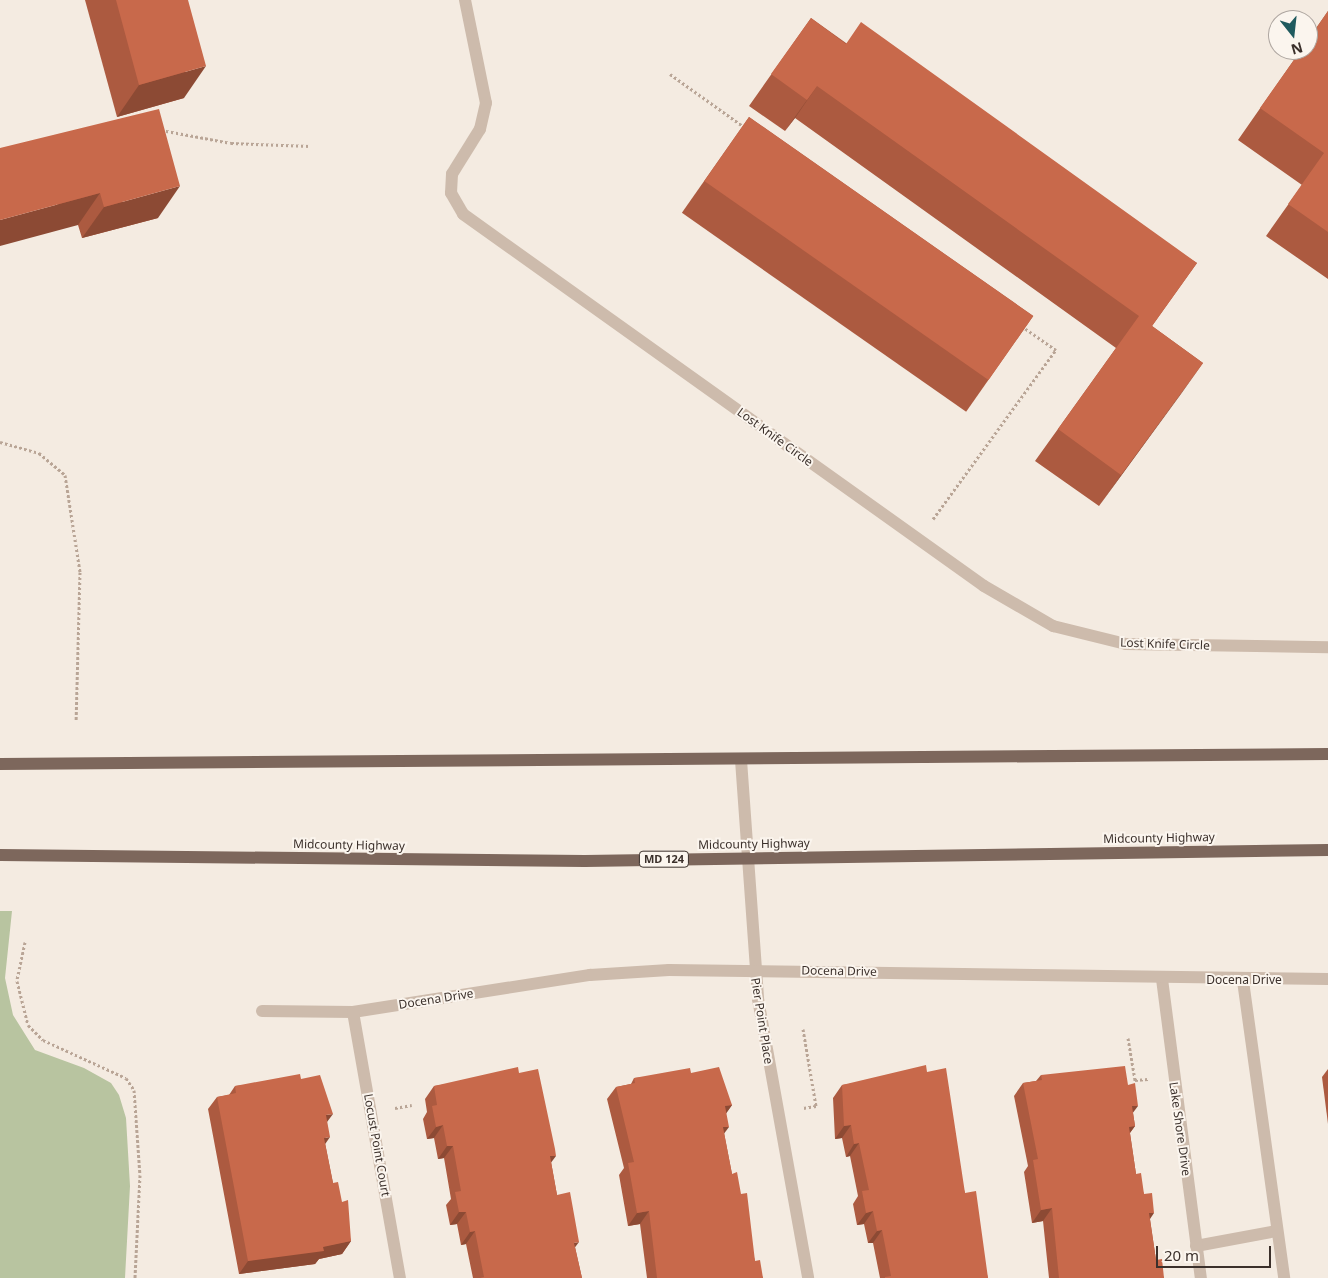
<!DOCTYPE html>
<style>
body{margin:0}
#map{position:relative;width:1328px;height:1278px;overflow:hidden;background:#f4ebe1;font-family:"Noto Sans",sans-serif}
div>[style]{position:absolute}
.green>*{inset:0;background:#b8c4a0}
.path>*{height:3px;margin-top:-1.5px;transform-origin:0;background:repeating-linear-gradient(90deg,#b9a596 0 2.5px,transparent 0 5px)}
.service>*{height:12px;margin:-6px;padding:0 6px;transform-origin:6px;border-radius:6px;background:#cdbbac}
.minor>*{height:12px;margin:-6px;padding:0 6px;transform-origin:6px;border-radius:6px;background:#cdbbac}
.primary>*{height:12px;margin:-6px;padding:0 6px;transform-origin:6px;border-radius:6px;background:#7d675c}
.wall>*{inset:0;background:#ac5a40;transform-origin:0 0}
.shaded-wall>*{inset:0;background:#8c4a34}
.building>*{inset:0;background:#c8694b;transform-origin:0 0}
span{translate:-50% -50%;white-space:nowrap;text-align:center;line-height:1.15;-webkit-text-stroke:4px #fbf5ee;paint-order:stroke}
.shield-label span{padding:1px 4px;background:#fbf5ee;border:1px solid;border-radius:4px;-webkit-text-stroke-width:0}
.shield-label{font-size:11px;color:#3b302b;font-weight:700}
.street-label{font-size:12px;color:#3b302b}
.north{position:absolute;left:1268px;top:10px;width:50px;height:50px;box-sizing:border-box;background:#fbf5ee;border:1px solid #aea6a0;border-radius:50%;rotate:164deg;font-size:14px;font-weight:700;line-height:20px;text-align:center;color:#3b302b}
.north::after{content:'';display:block;margin:auto;width:18px;height:22px;background:#1f5a5e;clip-path:polygon(50% 0,100% 100%,50% 72%,0 100%)}
.scale{position:absolute;left:1156px;top:1246px;width:115px;height:22px;box-sizing:border-box;border:2px solid #3b302b;border-top:0;padding-left:6px;font-size:15px;line-height:18px;white-space:nowrap;color:#3b302b;-webkit-text-stroke:4px #fbf5ee;paint-order:stroke}
</style>
<div id="map">
<div class="green">
<i style="clip-path:polygon(0 911px,12px 911px,5px 978px,13px 1015px,35px 1050px,84px 1068px,111px 1083px,119px 1095px,126px 1118px,130px 1186px,125px 1278px,0 1278px)"></i>
</div>
<div class="path">
<i style="left:670px;top:74px;width:95px;rotate:35.5deg"></i>
<i style="left:161px;top:130px;width:71px;rotate:10.5deg"></i>
<i style="left:231px;top:143px;width:79px;rotate:2.2deg"></i>
<i style="left:0;top:442px;width:41px;rotate:15.8deg"></i>
<i style="left:39px;top:453px;width:34px;rotate:40deg"></i>
<i style="left:65px;top:475px;width:98px;rotate:81.2deg"></i>
<i style="left:80px;top:572px;width:149px;rotate:91.5deg"></i>
<i style="left:933px;top:519px;width:209px;rotate:-54deg"></i>
<i style="left:1056px;top:350px;width:40px;rotate:-145.1deg"></i>
<i style="left:25px;top:942px;width:40px;rotate:102deg"></i>
<i style="left:17px;top:981px;width:45px;rotate:76deg"></i>
<i style="left:28px;top:1025px;width:21px;rotate:45deg"></i>
<i style="left:43px;top:1040px;width:91px;rotate:24.6deg"></i>
<i style="left:126px;top:1078px;width:14px;rotate:56deg"></i>
<i style="left:134px;top:1090px;width:85px;rotate:86deg"></i>
<i style="left:140px;top:1175px;width:103px;rotate:92.8deg"></i>
<i style="left:803px;top:1029px;width:78px;rotate:80.4deg"></i>
<i style="left:816px;top:1106px;width:13px;rotate:171deg"></i>
<i style="left:1128px;top:1038px;width:43px;rotate:80.5deg"></i>
<i style="left:1135px;top:1080px;width:13px;rotate:-4deg"></i>
<i style="left:395px;top:1108px;width:17px;rotate:-10deg"></i>
</div>
<div class="service">
<i style="left:1196px;top:1246px;width:81px;rotate:-10.6deg"></i>
</div>
<div class="minor">
<i style="left:465px;top:0;width:105px;rotate:78.5deg"></i>
<i style="left:486px;top:103px;width:27px;rotate:103deg"></i>
<i style="left:480px;top:129px;width:53px;rotate:121.9deg"></i>
<i style="left:452px;top:174px;width:19px;rotate:93deg"></i>
<i style="left:451px;top:193px;width:24px;rotate:60deg"></i>
<i style="left:463px;top:214px;width:640px;rotate:35.53deg"></i>
<i style="left:984px;top:586px;width:80px;rotate:30.1deg"></i>
<i style="left:1053px;top:626px;width:75px;rotate:13.9deg"></i>
<i style="left:1126px;top:644px;width:202px;rotate:0.9deg"></i>
<i style="left:741px;top:760px;width:240px;rotate:85.9deg"></i>
<i style="left:758px;top:999px;width:283px;rotate:79.8deg"></i>
<i style="left:1162px;top:979px;width:302px;rotate:82.6deg"></i>
<i style="left:1243px;top:981px;width:300px;rotate:82.1deg"></i>
<i style="left:262px;top:1011px;width:91px;rotate:0.6deg"></i>
<i style="left:353px;top:1012px;width:240px;rotate:-8.9deg"></i>
<i style="left:590px;top:975px;width:79px;rotate:-3.6deg"></i>
<i style="left:669px;top:970px;width:659px;rotate:0.78deg"></i>
<i style="left:353px;top:1012px;width:270px;rotate:80deg"></i>
</div>
<div class="primary">
<i style="left:0;top:764px;width:1328px;rotate:-0.43deg"></i>
<i style="left:0;top:855px;width:585px;rotate:0.59deg"></i>
<i style="left:585px;top:861px;width:743px;rotate:-0.85deg"></i>
</div>
<div class="wall">
<i style="clip-path:polygon(85px 0,188px 0,184px 98px,117px 117px)"></i>
<i style="clip-path:polygon(1328px 11px,1328px 279px,1266px 236px,1302px 185px,1238px 140px)"></i>
<i style="clip-path:polygon(811px 18px,846px 43px,1197px 263px,1152px 326px,1203px 363px,1099px 506px,1035px 461px,1116px 348px,795px 118px,785px 131px,749px 106px)"></i>
<i style="left:749px;top:117px;width:347px;height:117px;rotate:35deg"></i>
<i style="clip-path:polygon(0 148px,158px 218px,82px 238px,78px 225px)"></i>
<i style="clip-path:polygon(1328px 1069px,1328px 1124px,1322px 1077px)"></i>
<i style="clip-path:polygon(927px 1072px,965px 1193px,988px 1278px,880px 1278px,873px 1243px,868px 1243px,864px 1224px,857px 1225px,853px 1204px,858px 1196px,850px 1156px,846px 1157px,842px 1138px,835px 1139px,833px 1098px,842px 1085px)"></i>
<i style="clip-path:polygon(519px 1073px,551px 1162px,557px 1195px,575px 1247px,582px 1278px,473px 1278px,466px 1244px,461px 1245px,457px 1224px,450px 1225px,446px 1205px,451px 1199px,444px 1158px,438px 1159px,434px 1138px,427px 1139px,423px 1119px,427px 1112px,425px 1099px,434px 1086px)"></i>
<i style="clip-path:polygon(691px 1073px,732px 1105px,726px 1113px,724px 1133px,732px 1174px,755px 1261px,763px 1278px,647px 1278px,640px 1224px,628px 1226px,619px 1175px,624px 1168px,607px 1099px,616px 1087px,631px 1084px,634px 1078px)"></i>
<i style="clip-path:polygon(1041px 1075px,1133px 1113px,1135px 1126px,1130px 1133px,1136px 1174px,1144px 1194px,1150px 1219px,1156px 1260px,1164px 1278px,1049px 1278px,1043px 1221px,1032px 1223px,1024px 1172px,1028px 1166px,1014px 1096px,1023px 1083px,1036px 1081px)"></i>
<i style="clip-path:polygon(301px 1079px,327px 1122px,325px 1143px,333px 1183px,351px 1241px,342px 1254px,319px 1259px,315px 1264px,239px 1274px,208px 1109px,217px 1097px,229px 1095px,235px 1086px)"></i>
</div>
<div class="shaded-wall">
<i style="clip-path:polygon(206px 66px,184px 98px,117px 117px,139px 85px)"></i>
<i style="clip-path:polygon(817px 86px,795px 118px,785px 131px,807px 100px)"></i>
<i style="clip-path:polygon(180px 186px,158px 218px,82px 238px,104px 207px)"></i>
<i style="clip-path:polygon(100px 193px,78px 225px,0 246px,0 220px)"></i>
<i style="clip-path:polygon(1203px 363px,1181px 394px,1099px 506px,1121px 475px)"></i>
<i style="clip-path:polygon(732px 1105px,723px 1118px,725px 1106px)"></i>
<i style="clip-path:polygon(1132px 1106px,1138px 1106px,1129px 1118px)"></i>
<i style="clip-path:polygon(333px 1114px,324px 1126px,326px 1115px)"></i>
<i style="clip-path:polygon(443px 1125px,434px 1138px,427px 1139px,436px 1127px)"></i>
<i style="clip-path:polygon(851px 1125px,842px 1138px,835px 1139px,844px 1126px)"></i>
<i style="clip-path:polygon(1135px 1126px,1126px 1138px,1129px 1127px)"></i>
<i style="clip-path:polygon(723px 1127px,729px 1127px,720px 1139px)"></i>
<i style="clip-path:polygon(330px 1137px,321px 1150px,324px 1138px)"></i>
<i style="clip-path:polygon(859px 1143px,850px 1156px,846px 1157px,854px 1144px)"></i>
<i style="clip-path:polygon(447px 1146px,453px 1146px,444px 1158px,438px 1159px)"></i>
<i style="clip-path:polygon(550px 1156px,556px 1156px,547px 1168px)"></i>
<i style="clip-path:polygon(1052px 1208px,1043px 1221px,1032px 1223px,1041px 1210px)"></i>
<i style="clip-path:polygon(649px 1211px,640px 1224px,628px 1226px,637px 1213px)"></i>
<i style="clip-path:polygon(873px 1211px,864px 1224px,857px 1225px,866px 1213px)"></i>
<i style="clip-path:polygon(459px 1212px,466px 1212px,457px 1224px,450px 1225px)"></i>
<i style="clip-path:polygon(1149px 1213px,1154px 1213px,1146px 1225px)"></i>
<i style="clip-path:polygon(882px 1230px,873px 1243px,868px 1243px,877px 1231px)"></i>
<i style="clip-path:polygon(475px 1231px,466px 1244px,461px 1245px,470px 1232px)"></i>
<i style="clip-path:polygon(351px 1241px,342px 1254px,319px 1259px,315px 1264px,239px 1274px,248px 1261px)"></i>
<i style="clip-path:polygon(579px 1242px,570px 1254px,574px 1243px)"></i>
</div>
<div class="building">
<i style="clip-path:polygon(116px 0,188px 0,206px 66px,139px 85px)"></i>
<i style="clip-path:polygon(1328px 11px,1328px 232px,1288px 204px,1324px 153px,1260px 108px,1301px 50px,1308px 50px,1308px 40px)"></i>
<i style="clip-path:polygon(811px 18px,846px 44px,861px 22px,1197px 263px,1152px 326px,1203px 363px,1121px 475px,1058px 429px,1139px 316px,817px 86px,807px 100px,771px 74px)"></i>
<i style="clip-path:polygon(159px 109px,180px 186px,104px 207px,100px 193px,0 220px,0 148px)"></i>
<i style="left:749px;top:117px;width:347px;height:78px;rotate:35deg"></i>
<i style="clip-path:polygon(926px 1065px,927px 1072px,946px 1068px,965px 1193px,976px 1191px,988px 1278px,885px 1278px,885px 1277px,891px 1276px,882px 1230px,877px 1231px,873px 1211px,866px 1213px,862px 1191px,869px 1190px,859px 1143px,854px 1144px,851px 1125px,844px 1126px,842px 1085px)"></i>
<i style="clip-path:polygon(1125px 1066px,1128px 1085px,1135px 1083px,1138px 1106px,1132px 1106px,1135px 1126px,1129px 1127px,1136px 1174px,1141px 1173px,1144px 1194px,1152px 1193px,1154px 1213px,1149px 1213px,1156px 1260px,1162px 1259px,1164px 1278px,1059px 1278px,1052px 1208px,1041px 1210px,1033px 1160px,1038px 1159px,1023px 1083px,1042px 1080px,1041px 1075px)"></i>
<i style="clip-path:polygon(518px 1067px,519px 1073px,538px 1069px,555px 1149px,556px 1156px,550px 1156px,557px 1195px,570px 1192px,579px 1242px,574px 1243px,582px 1278px,480px 1278px,484px 1277px,475px 1231px,470px 1232px,466px 1212px,459px 1212px,455px 1192px,461px 1191px,453px 1146px,447px 1146px,443px 1125px,436px 1127px,432px 1106px,437px 1105px,434px 1086px)"></i>
<i style="clip-path:polygon(719px 1067px,732px 1105px,725px 1106px,729px 1127px,723px 1127px,732px 1174px,737px 1172px,741px 1194px,747px 1193px,755px 1261px,760px 1260px,763px 1278px,657px 1278px,649px 1211px,637px 1213px,628px 1163px,634px 1162px,616px 1087px,635px 1083px,634px 1078px,690px 1068px,691px 1073px)"></i>
<i style="clip-path:polygon(300px 1074px,301px 1079px,320px 1075px,333px 1114px,326px 1115px,330px 1137px,324px 1138px,333px 1183px,338px 1182px,342px 1202px,348px 1200px,351px 1241px,323px 1247px,324px 1251px,248px 1261px,217px 1097px,236px 1093px,235px 1086px)"></i>
</div>
<div class="shield-label">
<span style="left:664px;top:859px">MD 124</span>
</div>
<div class="street-label">
<span style="left:775px;top:437px;rotate:36deg">Lost Knife Circle</span>
<span style="left:1165px;top:644px;rotate:2deg">Lost Knife Circle</span>
<span style="left:1159px;top:838px;rotate:-1deg">Midcounty Highway</span>
<span style="left:754px;top:844px;rotate:-1deg">Midcounty Highway</span>
<span style="left:349px;top:845px;rotate:1deg">Midcounty Highway</span>
<span style="left:839px;top:971px;rotate:1deg">Docena Drive</span>
<span style="left:1244px;top:980px">Docena Drive</span>
<span style="left:436px;top:999px;rotate:-9deg">Docena Drive</span>
<span style="left:762px;top:1021px;rotate:81deg">Pier Point Place</span>
<span style="left:1180px;top:1129px;rotate:82deg">Lake Shore Drive</span>
<span style="left:377px;top:1145px;rotate:80deg">Locust Point Court</span>
</div>
<div class="north">N</div>
<div class="scale">20 m</div>
</div>
